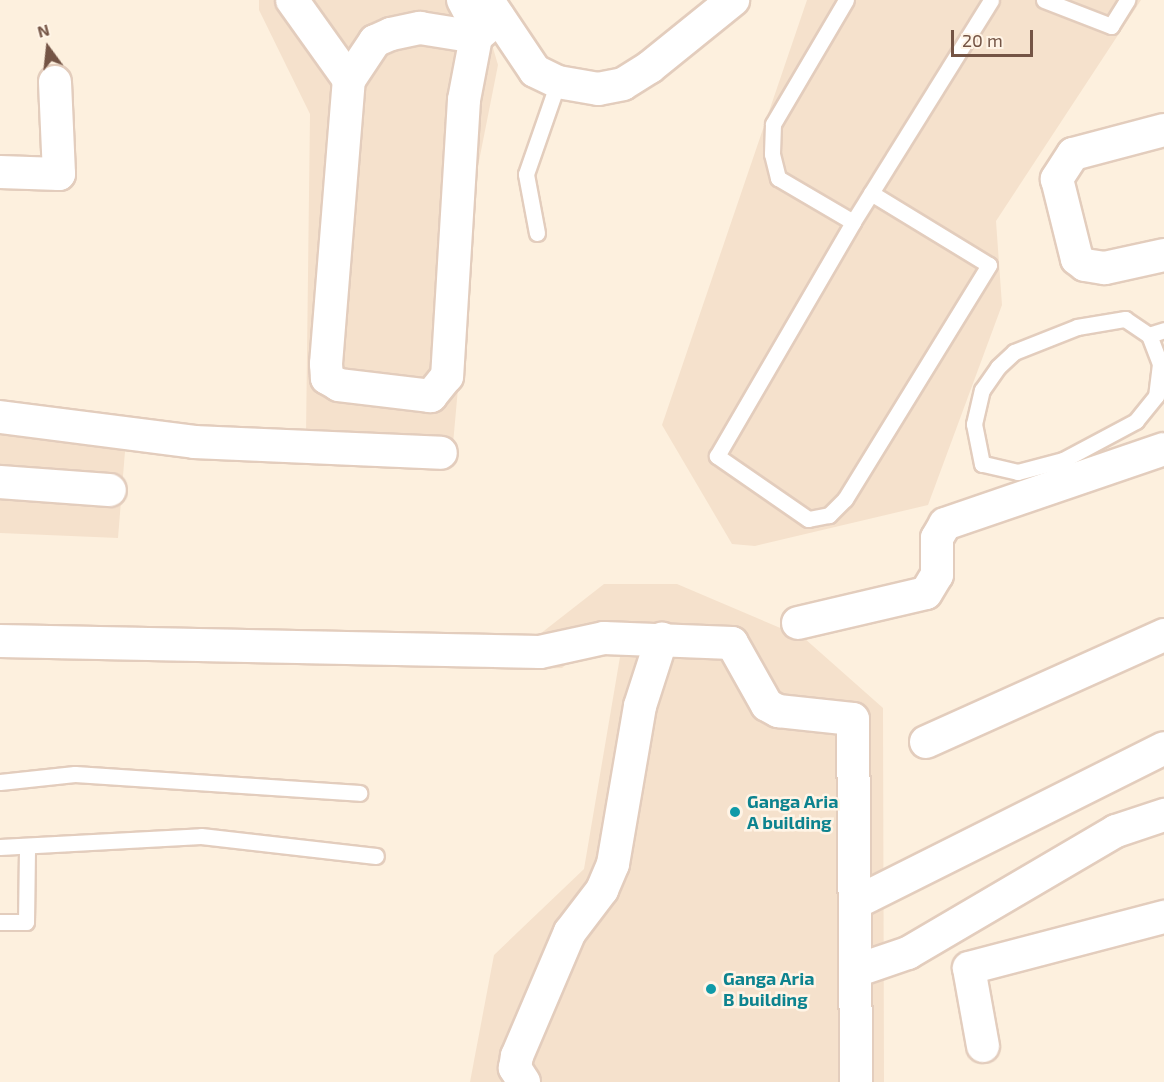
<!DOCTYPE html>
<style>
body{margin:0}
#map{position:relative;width:1164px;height:1082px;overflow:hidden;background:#fdf0de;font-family:"Exo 2",sans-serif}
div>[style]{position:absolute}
.residential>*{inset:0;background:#f5e1cc}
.roads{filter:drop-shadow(2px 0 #e3cdbd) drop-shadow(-2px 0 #e3cdbd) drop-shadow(0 2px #e3cdbd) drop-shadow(0 -2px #e3cdbd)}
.service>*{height:15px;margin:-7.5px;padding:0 7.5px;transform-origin:7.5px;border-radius:7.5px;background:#fff}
.minor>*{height:32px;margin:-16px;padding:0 16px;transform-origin:16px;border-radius:16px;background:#fff}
.dots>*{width:16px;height:16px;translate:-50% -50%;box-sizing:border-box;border:3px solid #fff4e6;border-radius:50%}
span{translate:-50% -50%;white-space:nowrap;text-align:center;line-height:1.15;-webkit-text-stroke:5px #fff4e6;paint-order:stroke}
.culture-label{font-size:18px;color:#0d838f;font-weight:700}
.left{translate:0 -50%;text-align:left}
.north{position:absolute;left:18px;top:18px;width:60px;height:60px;-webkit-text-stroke:4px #fff4e6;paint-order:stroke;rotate:345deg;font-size:16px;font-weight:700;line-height:24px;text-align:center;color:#745445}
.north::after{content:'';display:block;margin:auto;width:21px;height:27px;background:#745445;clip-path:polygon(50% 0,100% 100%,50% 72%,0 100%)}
.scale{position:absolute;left:951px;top:30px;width:82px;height:27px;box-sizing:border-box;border:3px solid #745445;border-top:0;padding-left:8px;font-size:18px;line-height:21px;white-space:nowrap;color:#745445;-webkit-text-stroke:4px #fff4e6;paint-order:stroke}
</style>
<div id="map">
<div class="residential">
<i style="clip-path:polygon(259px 0,465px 0,491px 41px,498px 65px,478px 166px,453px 444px,306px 434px,310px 114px,259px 10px)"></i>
<i style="clip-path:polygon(807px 0,1141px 0,996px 221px,1002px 305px,928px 505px,755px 546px,732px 544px,662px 425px)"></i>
<i style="clip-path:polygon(0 424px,126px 439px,118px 538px,0 533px)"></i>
<i style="clip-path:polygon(604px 584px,677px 584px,804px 638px,883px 708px,884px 1082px,470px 1082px,494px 955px,584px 869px,621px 651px,578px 653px,562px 668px,528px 669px,540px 634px)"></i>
</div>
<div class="roads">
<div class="service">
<i style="left:846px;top:0;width:144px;rotate:120.5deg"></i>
<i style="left:773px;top:124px;width:30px;rotate:92deg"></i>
<i style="left:772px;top:154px;width:25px;rotate:76deg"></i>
<i style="left:778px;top:178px;width:87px;rotate:30.4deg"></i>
<i style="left:1044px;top:0;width:72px;rotate:21.2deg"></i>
<i style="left:1111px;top:26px;width:31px;rotate:-58deg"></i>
<i style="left:871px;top:193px;width:138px;rotate:31.4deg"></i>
<i style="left:989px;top:265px;width:275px;rotate:121.6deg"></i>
<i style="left:845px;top:499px;width:23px;rotate:135deg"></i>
<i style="left:829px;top:515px;width:21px;rotate:169deg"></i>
<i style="left:808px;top:519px;width:111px;rotate:-145.3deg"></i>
<i style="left:717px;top:456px;width:271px;rotate:-59.8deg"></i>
<i style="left:853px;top:222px;width:261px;rotate:-58.1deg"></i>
<i style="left:537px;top:233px;width:60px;rotate:-100.6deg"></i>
<i style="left:526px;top:174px;width:97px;rotate:-70.8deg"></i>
<i style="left:1125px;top:319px;width:29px;rotate:34deg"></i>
<i style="left:1149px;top:335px;width:31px;rotate:69deg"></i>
<i style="left:1160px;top:364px;width:32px;rotate:97deg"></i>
<i style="left:1156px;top:396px;width:32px;rotate:129deg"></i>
<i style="left:1136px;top:421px;width:83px;rotate:151.9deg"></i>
<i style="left:1063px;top:460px;width:47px;rotate:165.1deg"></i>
<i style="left:1018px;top:472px;width:37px;rotate:-167deg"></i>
<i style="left:982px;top:464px;width:41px;rotate:-101.3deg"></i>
<i style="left:974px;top:424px;width:35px;rotate:-77deg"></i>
<i style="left:982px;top:390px;width:28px;rotate:-55deg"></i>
<i style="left:998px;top:367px;width:22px;rotate:-43deg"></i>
<i style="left:1014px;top:352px;width:68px;rotate:-21.6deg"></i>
<i style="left:1077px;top:327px;width:49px;rotate:-9.5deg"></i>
<i style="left:1149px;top:335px;width:16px;rotate:-18deg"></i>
<i style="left:0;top:782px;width:75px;rotate:-6.1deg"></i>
<i style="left:75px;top:774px;width:285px;rotate:3.8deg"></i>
<i style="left:0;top:847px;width:201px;rotate:-3.1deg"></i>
<i style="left:201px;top:836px;width:176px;rotate:6.5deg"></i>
<i style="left:0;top:922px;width:26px"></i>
<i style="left:26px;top:922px;width:76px;rotate:-89.2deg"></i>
</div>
<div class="minor">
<i style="left:292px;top:0;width:98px;rotate:54.5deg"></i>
<i style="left:463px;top:0;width:36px;rotate:62deg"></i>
<i style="left:488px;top:1px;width:84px;rotate:56.1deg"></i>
<i style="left:535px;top:71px;width:25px;rotate:26deg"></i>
<i style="left:558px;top:82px;width:41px;rotate:9.9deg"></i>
<i style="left:598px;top:89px;width:25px;rotate:-11deg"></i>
<i style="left:623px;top:84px;width:32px;rotate:-32deg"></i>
<i style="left:650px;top:67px;width:107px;rotate:-38.9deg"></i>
<i style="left:476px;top:37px;width:64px;rotate:100.8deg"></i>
<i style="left:464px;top:100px;width:277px;rotate:93.5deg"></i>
<i style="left:447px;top:376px;width:26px;rotate:129deg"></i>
<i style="left:431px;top:396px;width:93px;rotate:-173.2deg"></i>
<i style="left:339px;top:385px;width:14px;rotate:-150deg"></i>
<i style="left:327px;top:378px;width:14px;rotate:-94deg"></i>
<i style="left:326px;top:364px;width:285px;rotate:-85.4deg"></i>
<i style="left:349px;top:80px;width:47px;rotate:-56.3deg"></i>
<i style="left:375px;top:41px;width:17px;rotate:-24deg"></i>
<i style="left:391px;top:34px;width:30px;rotate:-12deg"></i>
<i style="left:420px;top:28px;width:57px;rotate:9.1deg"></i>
<i style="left:476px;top:37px;width:30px;rotate:-41deg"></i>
<i style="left:1164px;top:130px;width:94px;rotate:165.2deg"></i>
<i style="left:1073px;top:154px;width:30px;rotate:123deg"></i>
<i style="left:1057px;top:179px;width:82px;rotate:76deg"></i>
<i style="left:1077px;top:259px;width:10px;rotate:37deg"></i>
<i style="left:1085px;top:265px;width:20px;rotate:9deg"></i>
<i style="left:1105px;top:268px;width:60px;rotate:-12.4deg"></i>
<i style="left:0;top:172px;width:59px;rotate:1.9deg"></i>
<i style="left:59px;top:174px;width:92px;rotate:-92.5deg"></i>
<i style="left:0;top:417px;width:196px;rotate:7.3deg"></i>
<i style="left:194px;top:442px;width:247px;rotate:2.5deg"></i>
<i style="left:0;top:482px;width:110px;rotate:4.2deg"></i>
<i style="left:798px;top:623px;width:131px;rotate:-13.2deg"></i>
<i style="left:926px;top:593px;width:21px;rotate:-59deg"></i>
<i style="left:937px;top:575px;width:37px;rotate:-90deg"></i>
<i style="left:937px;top:538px;width:16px;rotate:-60deg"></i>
<i style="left:945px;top:524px;width:231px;rotate:-18.9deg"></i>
<i style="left:0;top:641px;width:540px;rotate:1.17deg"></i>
<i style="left:540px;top:652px;width:66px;rotate:-12.3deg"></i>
<i style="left:604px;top:638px;width:128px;rotate:2.2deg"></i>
<i style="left:732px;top:643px;width:71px;rotate:60.6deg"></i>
<i style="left:767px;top:705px;width:13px;rotate:29deg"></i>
<i style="left:778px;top:711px;width:75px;rotate:6.1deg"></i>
<i style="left:853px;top:719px;width:363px;rotate:89.5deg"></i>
<i style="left:926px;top:742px;width:261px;rotate:-24.2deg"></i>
<i style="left:857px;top:902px;width:343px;rotate:-26.6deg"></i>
<i style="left:858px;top:970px;width:53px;rotate:-18.8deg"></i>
<i style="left:908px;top:953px;width:241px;rotate:-30.4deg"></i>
<i style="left:1116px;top:831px;width:51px;rotate:-18.4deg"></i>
<i style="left:983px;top:1046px;width:79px;rotate:-100.2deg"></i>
<i style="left:969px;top:968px;width:202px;rotate:-14.7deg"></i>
<i style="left:524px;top:1082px;width:17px;rotate:-123deg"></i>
<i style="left:515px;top:1068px;width:12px;rotate:-81deg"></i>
<i style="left:517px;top:1056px;width:135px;rotate:-66.9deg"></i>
<i style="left:570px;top:932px;width:53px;rotate:-52.7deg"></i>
<i style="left:602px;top:890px;width:28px;rotate:-67deg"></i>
<i style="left:613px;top:864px;width:160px;rotate:-80.3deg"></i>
<i style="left:640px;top:706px;width:71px;rotate:-72.1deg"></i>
</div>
</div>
<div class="dots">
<i style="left:735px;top:812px;background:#0f9aa8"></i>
<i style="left:711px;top:989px;background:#0f9aa8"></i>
</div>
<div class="culture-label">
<span class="left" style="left:747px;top:812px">Ganga Aria<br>A building</span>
<span class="left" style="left:723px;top:989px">Ganga Aria<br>B building</span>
</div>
<div class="north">N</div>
<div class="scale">20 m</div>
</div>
